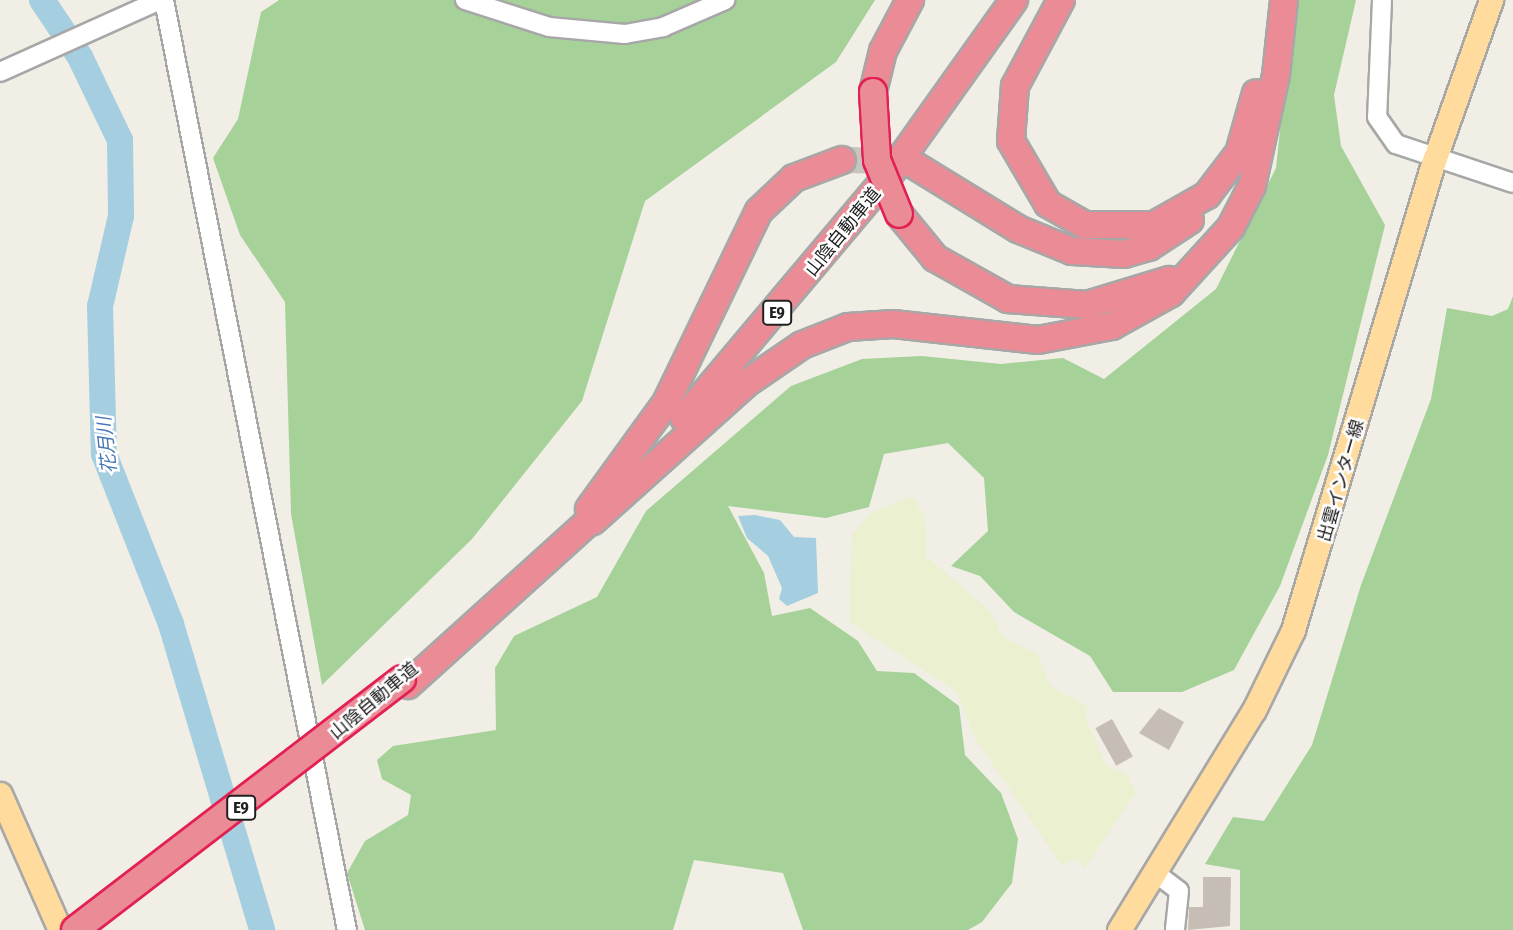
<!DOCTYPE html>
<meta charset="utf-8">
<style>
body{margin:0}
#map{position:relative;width:1513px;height:930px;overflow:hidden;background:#f1eee6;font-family:"Fira Sans Condensed","Noto Sans JP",sans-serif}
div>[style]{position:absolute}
.farmland>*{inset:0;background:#ebf0d1}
.forest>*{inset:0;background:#a6d299}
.water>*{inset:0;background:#a5cee0}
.river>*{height:26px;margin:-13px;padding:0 13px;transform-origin:13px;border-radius:13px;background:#a5cee0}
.building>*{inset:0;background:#c6beb5;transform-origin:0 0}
.highway-tunnel>*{height:26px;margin-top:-13px;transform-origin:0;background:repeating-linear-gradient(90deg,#c7c5be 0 26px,transparent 0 39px)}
.roads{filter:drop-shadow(2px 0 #a7a7a7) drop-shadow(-2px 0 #a7a7a7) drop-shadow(0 2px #a7a7a7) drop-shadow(0 -2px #a7a7a7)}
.minor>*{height:18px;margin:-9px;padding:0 9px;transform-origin:9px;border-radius:9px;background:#fff}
.major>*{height:23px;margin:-11.5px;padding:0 11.5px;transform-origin:11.5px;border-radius:11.5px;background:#ffdc9d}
.highway>*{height:26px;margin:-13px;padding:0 13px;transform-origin:13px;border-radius:13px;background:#eb8b96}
.bridges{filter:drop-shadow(2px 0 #e22054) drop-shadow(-2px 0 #e22054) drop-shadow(0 2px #e22054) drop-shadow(0 -2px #e22054)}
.highway-bridge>*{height:26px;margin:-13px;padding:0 13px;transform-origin:13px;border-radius:13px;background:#eb8b96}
span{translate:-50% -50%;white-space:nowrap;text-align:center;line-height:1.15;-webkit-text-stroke:5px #fff;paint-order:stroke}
.shield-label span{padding:2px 5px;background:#fff;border:2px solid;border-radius:5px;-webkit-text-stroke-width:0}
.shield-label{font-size:16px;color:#202020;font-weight:700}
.street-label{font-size:18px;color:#202020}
.water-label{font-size:19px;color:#4876b4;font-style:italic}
</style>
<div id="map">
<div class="farmland">
<i style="clip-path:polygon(913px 496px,925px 519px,926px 556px,989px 610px,1004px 638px,1037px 653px,1051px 686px,1090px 708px,1084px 713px,1106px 766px,1126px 773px,1136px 792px,1085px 868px,1076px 859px,1061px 865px,976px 740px,956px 691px,849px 622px,852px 534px,873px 512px)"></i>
</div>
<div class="forest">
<i style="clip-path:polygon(279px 0,875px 0,836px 62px,645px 201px,582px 401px,472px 539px,322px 685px,291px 514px,285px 302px,240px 235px,213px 158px,238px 119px,261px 12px)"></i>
<i style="clip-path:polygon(1294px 0,1356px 0,1334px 95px,1341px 146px,1385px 225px,1328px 455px,1280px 586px,1234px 670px,1182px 692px,1113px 692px,1090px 656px,1014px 612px,980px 576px,951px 566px,988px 531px,984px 478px,948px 443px,884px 454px,869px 507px,826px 518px,728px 506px,764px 573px,772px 616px,810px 608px,858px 641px,877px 671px,914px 673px,959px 706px,965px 755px,1001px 793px,1018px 839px,1012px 883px,982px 922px,968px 930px,803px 930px,783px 873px,694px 860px,673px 930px,365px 930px,347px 873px,365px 841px,408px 815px,411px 795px,382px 779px,377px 760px,393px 746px,496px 730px,495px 668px,514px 636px,597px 597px,646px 511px,791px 386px,862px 359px,922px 356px,1001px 364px,1063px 358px,1104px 379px,1216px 289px,1276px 168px)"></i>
<i style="clip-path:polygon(1513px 296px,1513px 930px,1240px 930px,1240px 870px,1205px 864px,1233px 817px,1264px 821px,1312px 745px,1361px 585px,1431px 399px,1447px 308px,1492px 316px,1508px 309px)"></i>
</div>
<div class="water">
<i style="clip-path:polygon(755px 515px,780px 520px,794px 537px,816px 538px,818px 593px,787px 606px,779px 599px,782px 588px,768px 556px,747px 538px,738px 516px)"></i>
</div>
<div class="river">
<i style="left:42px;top:0;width:69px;rotate:56.3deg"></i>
<i style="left:80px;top:57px;width:92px;rotate:64.3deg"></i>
<i style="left:120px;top:140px;width:76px;rotate:89.2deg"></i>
<i style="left:121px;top:216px;width:92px;rotate:103.1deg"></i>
<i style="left:100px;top:306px;width:148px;rotate:88.5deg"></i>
<i style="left:104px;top:454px;width:183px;rotate:68.5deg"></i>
<i style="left:171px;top:624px;width:319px;rotate:73.4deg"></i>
</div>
<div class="building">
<i style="clip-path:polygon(1159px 708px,1184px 722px,1169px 750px,1139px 733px)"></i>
<i style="left:1112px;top:719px;width:43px;height:19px;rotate:61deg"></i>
<i style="clip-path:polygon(1203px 877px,1231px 877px,1230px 926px,1188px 930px,1189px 907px,1203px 907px)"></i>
</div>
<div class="highway-tunnel">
<i style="left:842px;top:160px;width:57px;rotate:1deg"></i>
</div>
<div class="roads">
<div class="minor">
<i style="left:164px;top:0;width:948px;rotate:78.87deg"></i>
<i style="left:465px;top:0;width:88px;rotate:17.8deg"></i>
<i style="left:549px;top:27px;width:76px;rotate:5.3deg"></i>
<i style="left:625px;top:34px;width:39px;rotate:-10deg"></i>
<i style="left:663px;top:27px;width:68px;rotate:-23.5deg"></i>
<i style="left:1382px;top:0;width:117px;rotate:92.4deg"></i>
<i style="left:1377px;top:117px;width:33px;rotate:55deg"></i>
<i style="left:1396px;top:144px;width:123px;rotate:18.4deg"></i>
<i style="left:0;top:72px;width:175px;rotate:-24.2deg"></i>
<i style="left:1154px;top:872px;width:31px;rotate:37deg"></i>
<i style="left:1179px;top:891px;width:39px;rotate:96deg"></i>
</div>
<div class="major">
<i style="left:0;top:794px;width:149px;rotate:66.2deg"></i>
<i style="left:1119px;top:930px;width:258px;rotate:-58.5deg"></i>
<i style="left:1254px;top:710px;width:89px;rotate:-64deg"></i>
<i style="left:1293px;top:630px;width:490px;rotate:-73.3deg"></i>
<i style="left:1434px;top:161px;width:171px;rotate:-70.5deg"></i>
</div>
<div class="highway">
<i style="left:1061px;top:0;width:98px;rotate:118.1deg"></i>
<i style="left:1015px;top:86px;width:55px;rotate:94.2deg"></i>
<i style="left:1011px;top:141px;width:73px;rotate:59.6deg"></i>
<i style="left:1048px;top:204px;width:43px;rotate:29.6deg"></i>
<i style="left:1085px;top:225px;width:69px"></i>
<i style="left:1154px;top:225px;width:61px;rotate:-29.5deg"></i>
<i style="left:1207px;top:195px;width:53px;rotate:-52.7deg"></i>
<i style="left:1239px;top:153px;width:62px;rotate:-74.2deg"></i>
<i style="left:873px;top:92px;width:42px;rotate:-76.3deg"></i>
<i style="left:883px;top:51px;width:58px;rotate:-62.1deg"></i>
<i style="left:914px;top:165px;width:122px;rotate:31.6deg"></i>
<i style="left:1018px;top:229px;width:58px;rotate:22.2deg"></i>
<i style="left:1072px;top:251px;width:52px;rotate:3.3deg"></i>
<i style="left:1124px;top:254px;width:26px;rotate:-16deg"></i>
<i style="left:1149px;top:247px;width:49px;rotate:-33.4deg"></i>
<i style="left:899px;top:214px;width:57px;rotate:50.7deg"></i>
<i style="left:935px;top:258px;width:84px;rotate:29.3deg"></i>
<i style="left:1008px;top:299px;width:79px;rotate:4.3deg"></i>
<i style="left:1087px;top:305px;width:86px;rotate:-17deg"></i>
<i style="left:684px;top:418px;width:323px;rotate:-49.9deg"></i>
<i style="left:892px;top:171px;width:210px;rotate:-54.5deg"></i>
<i style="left:589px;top:509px;width:131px;rotate:-54deg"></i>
<i style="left:666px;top:403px;width:213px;rotate:-64.2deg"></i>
<i style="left:759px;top:211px;width:48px;rotate:-43.3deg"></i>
<i style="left:794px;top:178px;width:51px;rotate:-20.6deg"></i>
<i style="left:593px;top:521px;width:208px;rotate:-41.9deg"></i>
<i style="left:748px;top:382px;width:65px;rotate:-34.4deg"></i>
<i style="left:802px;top:345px;width:49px;rotate:-21.4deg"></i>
<i style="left:848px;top:327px;width:45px;rotate:-3.8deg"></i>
<i style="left:893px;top:324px;width:146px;rotate:6.3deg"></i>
<i style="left:1038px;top:340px;width:75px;rotate:-10.7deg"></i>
<i style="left:1112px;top:326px;width:68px;rotate:-29.2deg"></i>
<i style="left:1171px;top:293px;width:89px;rotate:-47.7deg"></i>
<i style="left:1231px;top:227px;width:46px;rotate:-62.9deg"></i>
<i style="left:1252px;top:186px;width:114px;rotate:-77.8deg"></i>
<i style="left:1276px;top:75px;width:75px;rotate:-83.9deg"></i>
<i style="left:408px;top:685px;width:266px;rotate:-42.1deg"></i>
</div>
</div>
<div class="bridges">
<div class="highway-bridge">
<i style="left:873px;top:92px;width:68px;rotate:86.6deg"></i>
<i style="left:877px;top:160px;width:58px;rotate:67.8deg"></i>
<i style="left:75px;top:930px;width:412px;rotate:-37.5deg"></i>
</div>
</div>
<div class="shield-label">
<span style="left:777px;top:313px">E9</span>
<span style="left:241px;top:808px">E9</span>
</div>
<div class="street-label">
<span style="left:843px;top:232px;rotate:-51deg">山陰自動車道</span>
<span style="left:1341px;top:481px;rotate:-74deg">出雲インター線</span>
<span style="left:374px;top:701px;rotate:-40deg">山陰自動車道</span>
</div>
<div class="water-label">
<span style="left:107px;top:445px;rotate:-96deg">花月川</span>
</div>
</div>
